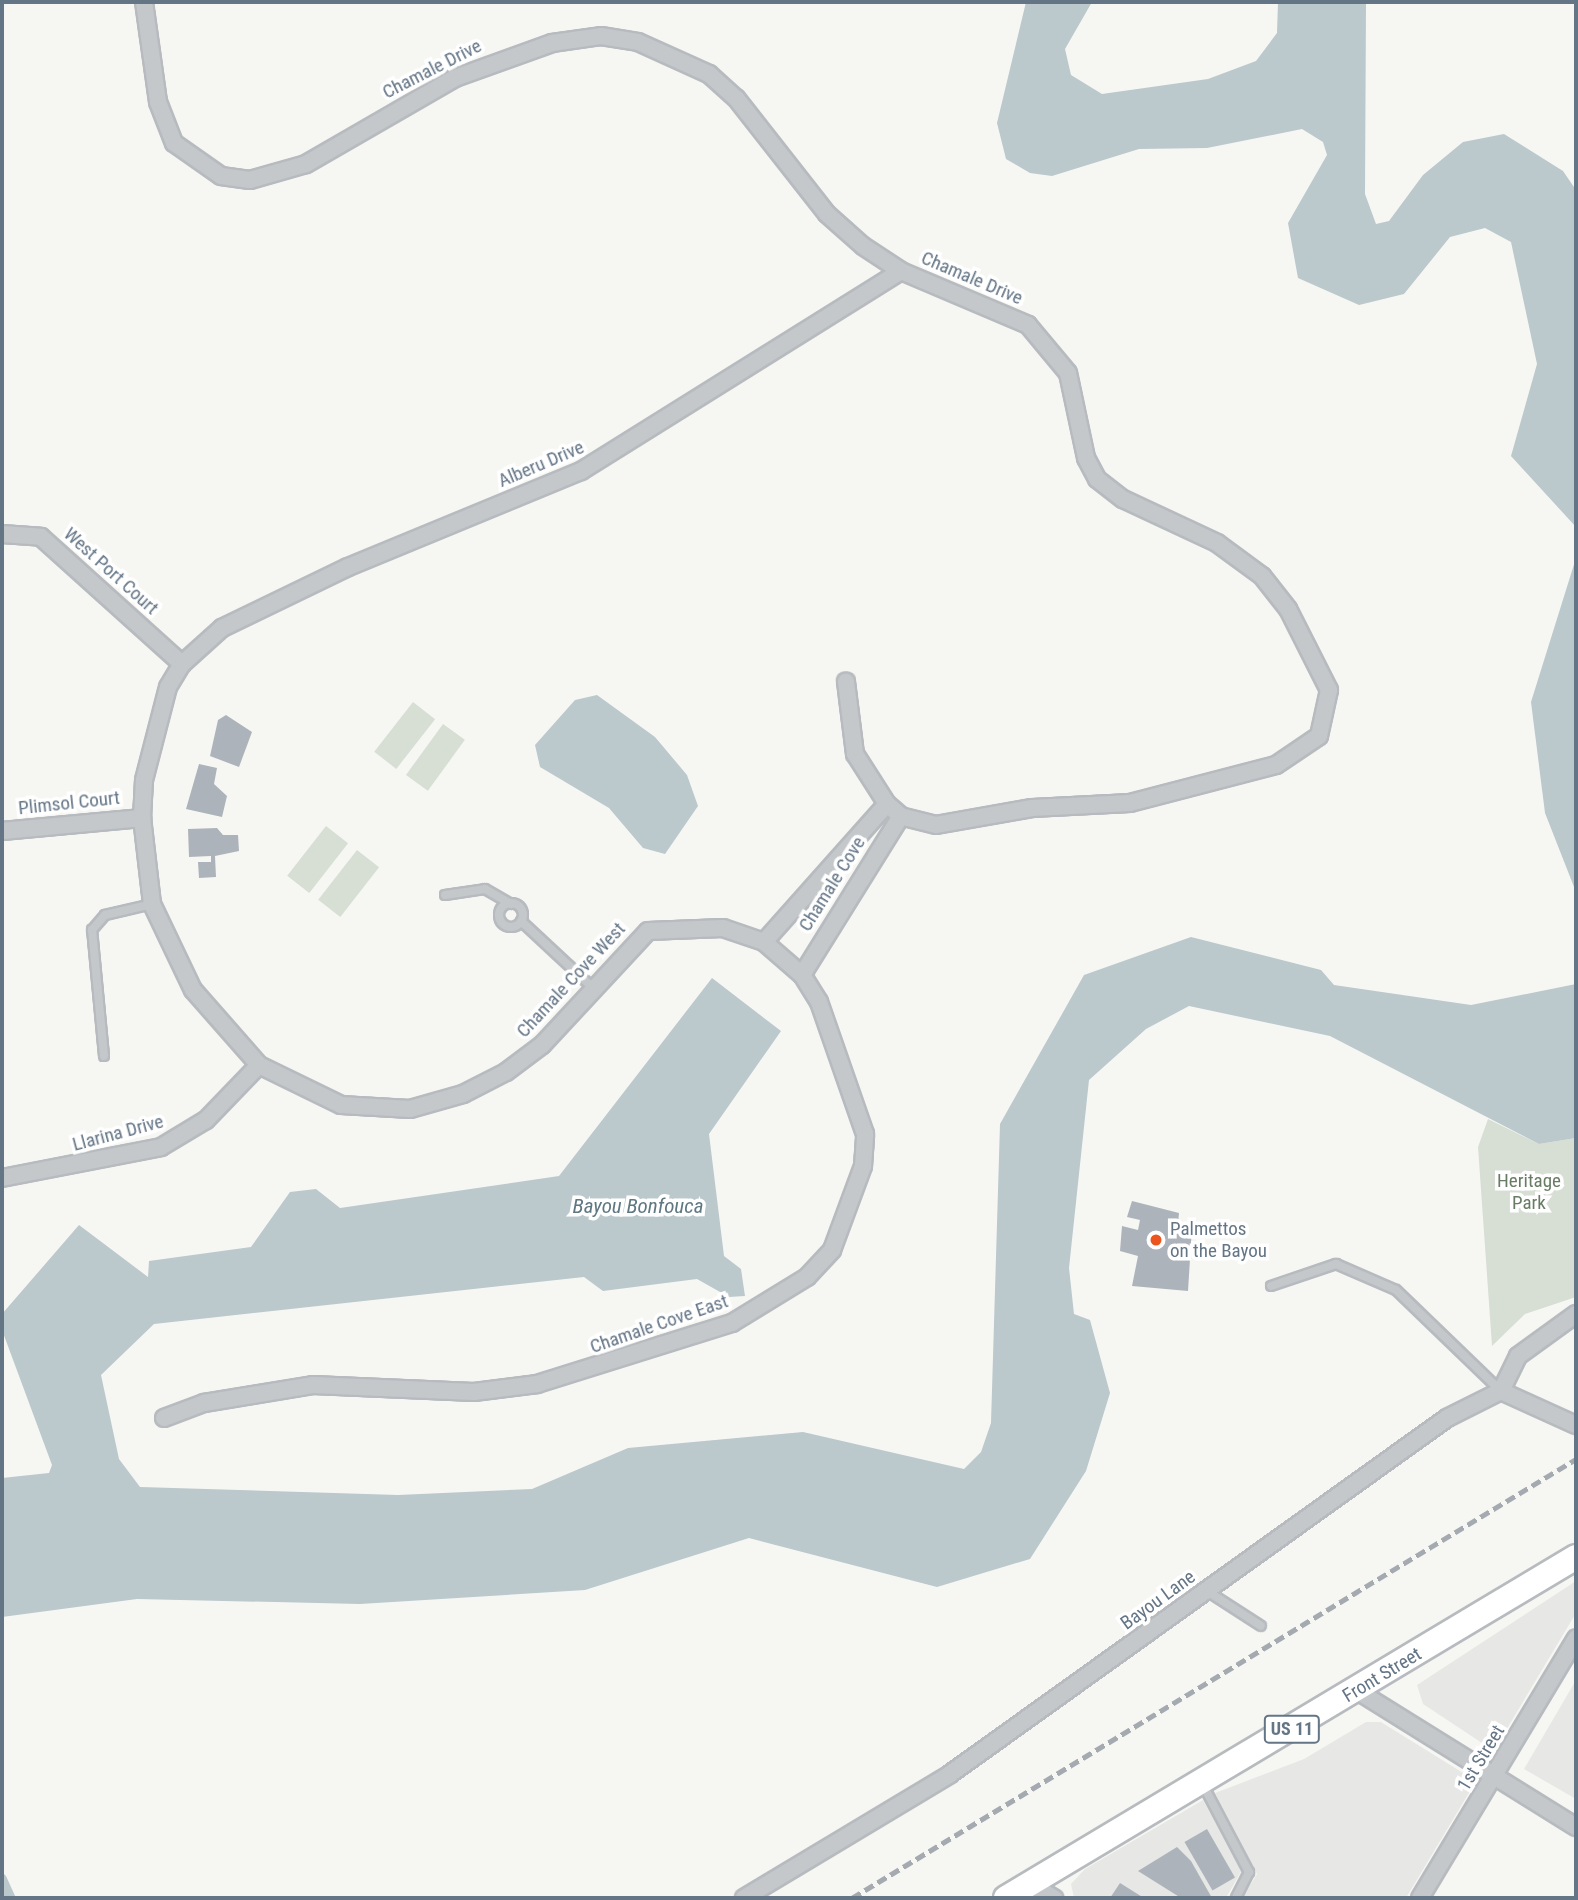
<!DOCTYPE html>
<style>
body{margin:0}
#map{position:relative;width:1578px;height:1900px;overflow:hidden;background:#f6f7f3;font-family:"Roboto Condensed",sans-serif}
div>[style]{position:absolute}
.built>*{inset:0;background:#e7e8e6}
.green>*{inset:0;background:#d7ded4;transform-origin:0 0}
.water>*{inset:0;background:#bbc8cc}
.building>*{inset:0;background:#acb3ba;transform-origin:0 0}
.roads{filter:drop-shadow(2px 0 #b7bbbf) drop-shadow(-2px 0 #b7bbbf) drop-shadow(0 2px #b7bbbf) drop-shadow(0 -2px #b7bbbf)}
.service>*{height:8px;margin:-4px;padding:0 4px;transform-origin:4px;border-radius:4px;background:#c4c8cb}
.service>.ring{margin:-4px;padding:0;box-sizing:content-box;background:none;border:8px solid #c4c8cb;border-radius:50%}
.minor>*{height:16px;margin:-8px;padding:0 8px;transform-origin:8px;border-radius:8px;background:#c4c8cb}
.primary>*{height:24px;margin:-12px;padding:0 12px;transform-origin:12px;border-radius:12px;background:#fff}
.rail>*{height:5px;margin-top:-2.5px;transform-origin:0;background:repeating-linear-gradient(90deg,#a4aab0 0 10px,transparent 0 15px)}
.dots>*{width:19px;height:19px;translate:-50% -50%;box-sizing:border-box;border:4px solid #fff;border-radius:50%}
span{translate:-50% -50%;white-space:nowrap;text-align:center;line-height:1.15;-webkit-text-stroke:7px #fff;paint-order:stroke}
.shield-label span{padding:2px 5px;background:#fff;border:2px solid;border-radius:5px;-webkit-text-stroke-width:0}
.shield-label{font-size:18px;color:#647586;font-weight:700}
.street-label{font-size:19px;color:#647586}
.park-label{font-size:19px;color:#677c63}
.poi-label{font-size:19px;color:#647586}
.left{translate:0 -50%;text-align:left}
.water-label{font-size:21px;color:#5f7782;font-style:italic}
.frame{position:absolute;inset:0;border:4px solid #647586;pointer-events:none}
</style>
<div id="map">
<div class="built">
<i style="clip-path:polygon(1576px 1581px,1576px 1613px,1499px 1742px,1485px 1745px,1423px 1704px,1417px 1685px)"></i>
<i style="clip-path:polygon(1576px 1680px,1576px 1799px,1524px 1769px)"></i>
<i style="clip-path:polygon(1366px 1722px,1381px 1722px,1476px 1781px,1406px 1898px,1242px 1898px,1257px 1874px,1215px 1793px,1304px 1759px)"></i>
<i style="clip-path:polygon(1203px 1800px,1242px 1870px,1226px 1898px,1074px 1898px,1071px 1884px,1085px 1869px)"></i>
</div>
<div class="green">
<i style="left:413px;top:702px;width:28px;height:63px;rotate:38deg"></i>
<i style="left:443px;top:724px;width:27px;height:63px;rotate:36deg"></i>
<i style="left:326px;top:826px;width:28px;height:63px;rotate:38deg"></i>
<i style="left:357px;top:850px;width:28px;height:63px;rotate:38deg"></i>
<i style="clip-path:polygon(1488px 1119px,1539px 1144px,1576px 1138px,1576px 1297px,1525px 1314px,1492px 1346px,1478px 1147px)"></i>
</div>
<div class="water">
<i style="clip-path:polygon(1026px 2px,1092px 2px,1065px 49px,1071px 75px,1102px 94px,1208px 79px,1256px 61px,1277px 33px,1278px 2px,1366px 2px,1365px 194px,1376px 224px,1389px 221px,1423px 175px,1463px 142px,1504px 134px,1563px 171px,1576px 190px,1576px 527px,1511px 456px,1537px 364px,1511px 242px,1485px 228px,1450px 237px,1404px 294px,1359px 305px,1298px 278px,1288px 223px,1327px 155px,1323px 142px,1302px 129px,1207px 148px,1139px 149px,1052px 176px,1030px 173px,1006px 159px,997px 123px)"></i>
<i style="clip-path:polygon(1576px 558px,1576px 892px,1545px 813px,1531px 702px)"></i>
<i style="clip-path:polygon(597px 695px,655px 737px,687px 775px,698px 806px,665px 854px,643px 848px,609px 808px,540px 767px,535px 745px,575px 700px)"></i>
<i style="clip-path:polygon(1191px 937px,1321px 970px,1334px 985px,1471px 1005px,1576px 984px,1576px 1138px,1539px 1144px,1330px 1036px,1189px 1006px,1146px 1029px,1089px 1080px,1069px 1268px,1074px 1314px,1090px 1320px,1110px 1393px,1086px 1471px,1030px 1559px,937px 1587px,749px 1538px,585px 1590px,360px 1604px,137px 1599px,2px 1617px,2px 1478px,49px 1473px,52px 1465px,2px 1330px,2px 1314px,79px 1225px,148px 1277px,149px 1261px,251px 1247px,290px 1192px,316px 1189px,340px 1208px,559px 1176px,712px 978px,781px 1031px,709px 1134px,724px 1256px,741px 1269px,745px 1296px,729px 1297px,697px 1279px,603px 1291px,584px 1277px,154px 1324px,101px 1375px,119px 1459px,140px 1487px,398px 1495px,532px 1489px,628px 1448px,803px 1432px,964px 1469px,981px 1452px,991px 1423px,1000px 1124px,1084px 975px)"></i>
<i style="clip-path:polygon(2px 1872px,6px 1876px,16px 1898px,2px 1898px)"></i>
</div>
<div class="building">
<i style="clip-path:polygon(226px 715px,252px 732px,239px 767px,210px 756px,218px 720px)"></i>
<i style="clip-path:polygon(199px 764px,217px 768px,214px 784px,227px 796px,222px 817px,186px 809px)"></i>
<i style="clip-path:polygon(217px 828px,223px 835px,238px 835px,239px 851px,215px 856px,216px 877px,199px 878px,198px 862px,211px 862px,211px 856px,189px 857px,188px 829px)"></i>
<i style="clip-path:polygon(1132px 1201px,1179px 1213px,1178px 1224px,1192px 1227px,1188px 1291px,1132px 1286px,1138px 1256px,1120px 1251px,1122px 1226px,1138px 1230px,1140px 1220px,1127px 1217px)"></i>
<i style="left:1207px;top:1829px;width:56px;height:26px;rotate:60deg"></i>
<i style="clip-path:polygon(1177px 1847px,1191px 1861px,1212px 1898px,1181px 1898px,1138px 1871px)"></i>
<i style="clip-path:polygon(1120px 1883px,1144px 1898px,1110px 1898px)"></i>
</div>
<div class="roads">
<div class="service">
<i style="left:445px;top:895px;width:40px;rotate:-8.5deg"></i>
<i style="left:485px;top:889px;width:30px;rotate:30deg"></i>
<i class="ring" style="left:499px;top:903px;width:16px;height:16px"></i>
<i style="left:521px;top:921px;width:98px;rotate:42.9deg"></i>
<i style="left:104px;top:1056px;width:127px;rotate:-95.4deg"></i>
<i style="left:92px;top:930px;width:20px;rotate:-49deg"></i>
<i style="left:105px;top:915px;width:48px;rotate:-13.2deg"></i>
<i style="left:1271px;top:1286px;width:69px;rotate:-18.7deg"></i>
<i style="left:1336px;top:1264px;width:65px;rotate:23.4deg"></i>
<i style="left:1396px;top:1290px;width:146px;rotate:43.9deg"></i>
<i style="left:1207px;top:1591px;width:64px;rotate:32.9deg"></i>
<i style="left:1202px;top:1783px;width:101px;rotate:62.2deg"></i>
<i style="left:1249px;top:1872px;width:29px;rotate:117deg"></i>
</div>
<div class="minor">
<i style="left:144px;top:2px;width:101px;rotate:82deg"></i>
<i style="left:158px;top:102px;width:44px;rotate:68.7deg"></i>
<i style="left:174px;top:143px;width:57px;rotate:35.1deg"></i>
<i style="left:221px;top:176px;width:29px;rotate:8deg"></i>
<i style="left:250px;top:180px;width:58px;rotate:-15.9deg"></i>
<i style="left:306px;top:164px;width:172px;rotate:-30deg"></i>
<i style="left:455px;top:78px;width:103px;rotate:-19.8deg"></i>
<i style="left:552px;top:43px;width:49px;rotate:-8.1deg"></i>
<i style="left:601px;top:36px;width:37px;rotate:9deg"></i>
<i style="left:638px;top:42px;width:78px;rotate:24.3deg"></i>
<i style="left:709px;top:74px;width:36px;rotate:42deg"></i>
<i style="left:736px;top:98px;width:147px;rotate:51.9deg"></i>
<i style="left:827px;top:214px;width:48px;rotate:41.6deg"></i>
<i style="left:863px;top:246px;width:45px;rotate:33.3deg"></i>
<i style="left:901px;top:271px;width:138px;rotate:23deg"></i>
<i style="left:1028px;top:325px;width:62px;rotate:50.2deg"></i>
<i style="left:1068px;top:373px;width:87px;rotate:78deg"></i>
<i style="left:1086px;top:458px;width:24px;rotate:62deg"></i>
<i style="left:1097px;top:479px;width:33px;rotate:38deg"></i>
<i style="left:1123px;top:499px;width:104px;rotate:25.1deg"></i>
<i style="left:1217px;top:543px;width:56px;rotate:36.3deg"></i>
<i style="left:1262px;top:576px;width:42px;rotate:51.8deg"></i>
<i style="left:1288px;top:609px;width:91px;rotate:63.2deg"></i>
<i style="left:1329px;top:690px;width:47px;rotate:102.3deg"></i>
<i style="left:1319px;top:736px;width:52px;rotate:146deg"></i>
<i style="left:1276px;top:765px;width:151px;rotate:165.4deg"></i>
<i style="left:1130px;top:803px;width:98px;rotate:177.1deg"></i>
<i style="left:1032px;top:808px;width:97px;rotate:170deg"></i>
<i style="left:936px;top:825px;width:36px;rotate:-166deg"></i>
<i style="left:901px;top:816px;width:18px;rotate:-139deg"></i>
<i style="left:887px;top:804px;width:59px;rotate:-122.6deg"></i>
<i style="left:855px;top:754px;width:73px;rotate:-97.1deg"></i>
<i style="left:2px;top:534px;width:39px;rotate:4deg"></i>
<i style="left:41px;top:537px;width:190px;rotate:42deg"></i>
<i style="left:2px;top:831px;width:141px;rotate:-5.3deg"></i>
<i style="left:764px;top:942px;width:185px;rotate:-48.3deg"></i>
<i style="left:802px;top:975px;width:187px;rotate:-58.1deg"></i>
<i style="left:2px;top:1178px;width:162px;rotate:-11deg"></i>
<i style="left:161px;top:1147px;width:52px;rotate:-31deg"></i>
<i style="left:206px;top:1120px;width:76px;rotate:-46.1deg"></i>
<i style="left:1501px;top:1391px;width:82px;rotate:24.4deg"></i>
<i style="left:164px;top:1418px;width:43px;rotate:-20.6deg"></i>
<i style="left:204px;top:1403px;width:110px;rotate:-9.4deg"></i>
<i style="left:313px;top:1385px;width:161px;rotate:2.5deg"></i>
<i style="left:474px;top:1392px;width:64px;rotate:-7.2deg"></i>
<i style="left:537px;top:1384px;width:204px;rotate:-17.4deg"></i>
<i style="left:732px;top:1323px;width:88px;rotate:-31.5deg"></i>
<i style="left:807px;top:1277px;width:37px;rotate:-47deg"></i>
<i style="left:832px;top:1250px;width:90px;rotate:-69.7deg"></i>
<i style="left:863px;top:1166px;width:32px;rotate:-86deg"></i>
<i style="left:865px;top:1134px;width:140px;rotate:-109.2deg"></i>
<i style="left:819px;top:1002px;width:32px;rotate:-122deg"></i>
<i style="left:802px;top:975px;width:50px;rotate:-139deg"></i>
<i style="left:764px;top:942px;width:43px;rotate:-161.1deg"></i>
<i style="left:723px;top:928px;width:75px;rotate:177.7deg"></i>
<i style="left:648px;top:931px;width:156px;rotate:132.9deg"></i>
<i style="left:542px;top:1045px;width:45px;rotate:143.1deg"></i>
<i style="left:506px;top:1072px;width:48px;rotate:152.9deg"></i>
<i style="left:463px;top:1094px;width:55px;rotate:164.2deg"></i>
<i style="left:410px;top:1109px;width:69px;rotate:-176.7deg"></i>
<i style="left:341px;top:1105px;width:91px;rotate:-154deg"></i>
<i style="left:259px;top:1065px;width:100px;rotate:-131.3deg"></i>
<i style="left:193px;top:990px;width:95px;rotate:-115.5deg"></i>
<i style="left:152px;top:904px;width:87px;rotate:-96.6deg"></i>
<i style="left:142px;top:818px;width:38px;rotate:-87deg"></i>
<i style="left:144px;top:780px;width:96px;rotate:-75.5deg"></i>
<i style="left:168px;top:687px;width:27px;rotate:-59deg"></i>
<i style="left:182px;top:664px;width:54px;rotate:-42deg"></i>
<i style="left:222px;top:628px;width:140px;rotate:-25.8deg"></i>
<i style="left:348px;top:567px;width:252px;rotate:-22.4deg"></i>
<i style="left:581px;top:471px;width:377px;rotate:-32deg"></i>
<i style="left:1356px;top:1690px;width:259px;rotate:31.9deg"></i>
<i style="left:1032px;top:1885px;width:26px;rotate:31deg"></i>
<i style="left:744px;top:1898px;width:240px;rotate:-31deg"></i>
<i style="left:950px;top:1774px;width:611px;rotate:-35.61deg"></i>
<i style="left:1447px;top:1418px;width:60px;rotate:-26.6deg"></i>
<i style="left:1501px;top:1391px;width:39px;rotate:-64deg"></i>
<i style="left:1518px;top:1356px;width:72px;rotate:-35.9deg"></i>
<i style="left:1420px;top:1898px;width:303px;rotate:-59deg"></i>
</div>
<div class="primary">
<i style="left:1006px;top:1898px;width:664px;rotate:-30.89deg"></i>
</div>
</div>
<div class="rail">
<i style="left:852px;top:1898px;width:847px;rotate:-31.23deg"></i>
</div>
<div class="dots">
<i style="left:1156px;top:1240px;background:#ec551d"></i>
</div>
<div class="shield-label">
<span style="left:1292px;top:1729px">US 11</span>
</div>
<div class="street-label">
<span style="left:432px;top:69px;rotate:-27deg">Chamale Drive</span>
<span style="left:972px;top:278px;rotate:23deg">Chamale Drive</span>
<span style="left:541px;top:464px;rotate:-23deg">Alberu Drive</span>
<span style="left:111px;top:571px;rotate:42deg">West Port Court</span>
<span style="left:69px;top:803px;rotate:-6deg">Plimsol Court</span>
<span style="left:832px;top:884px;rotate:-58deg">Chamale Cove</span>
<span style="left:571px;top:980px;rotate:-47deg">Chamale Cove West</span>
<span style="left:118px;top:1133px;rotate:-15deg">Llarina Drive</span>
<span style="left:659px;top:1324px;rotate:-19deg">Chamale Cove East</span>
<span style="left:1158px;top:1600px;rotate:-36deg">Bayou Lane</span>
<span style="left:1382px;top:1675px;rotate:-31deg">Front Street</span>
<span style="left:1481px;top:1758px;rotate:-59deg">1st Street</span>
</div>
<div class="park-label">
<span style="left:1529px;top:1192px">Heritage<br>Park</span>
</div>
<div class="poi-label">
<span class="left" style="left:1170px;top:1240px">Palmettos<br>on the Bayou</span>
</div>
<div class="water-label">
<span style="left:638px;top:1206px">Bayou Bonfouca</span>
</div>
<div class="frame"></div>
</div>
